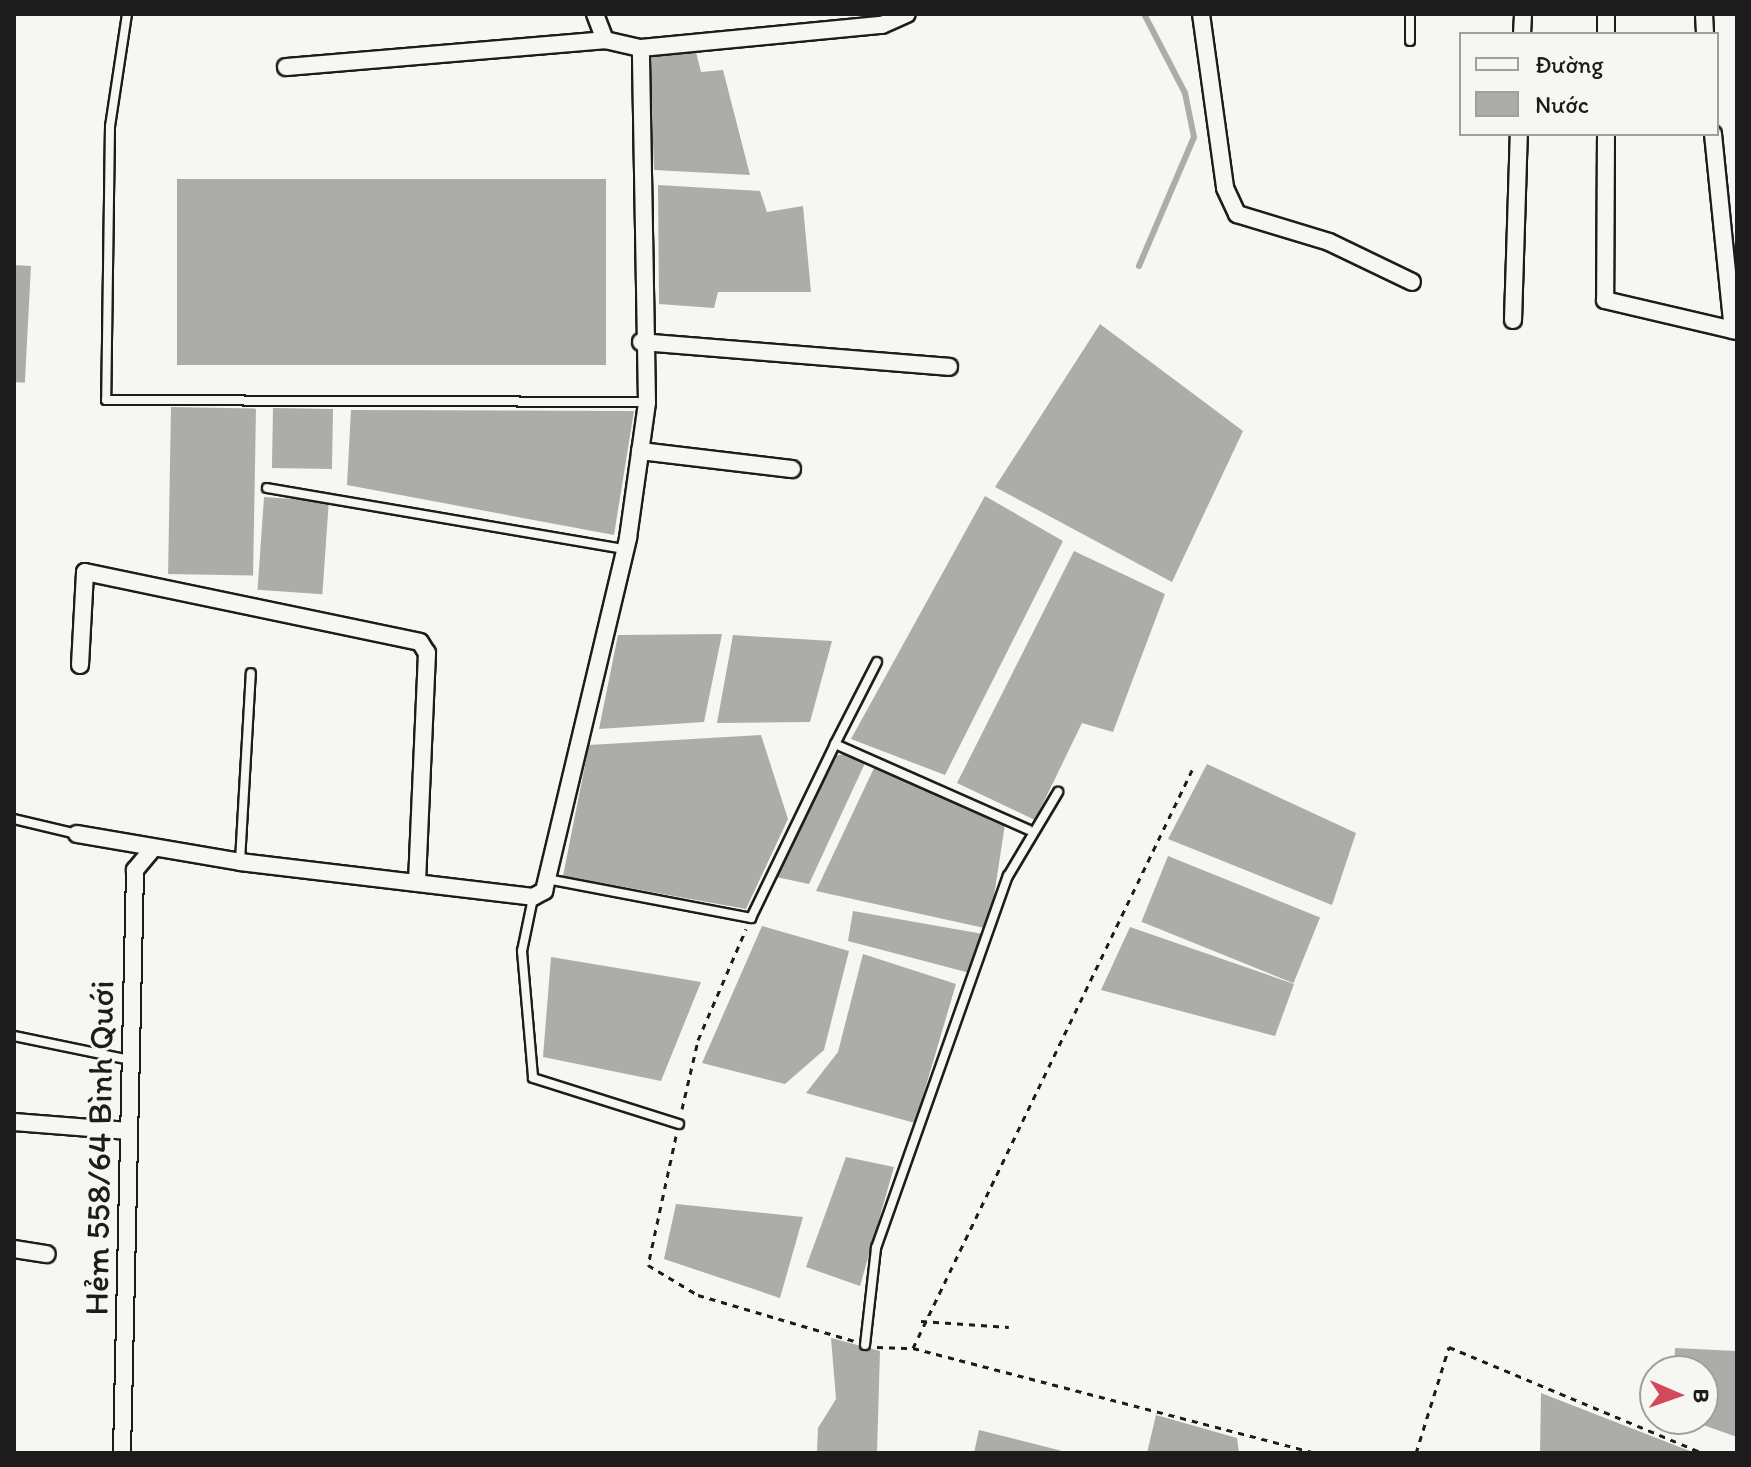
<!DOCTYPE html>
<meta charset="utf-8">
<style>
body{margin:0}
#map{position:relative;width:1751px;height:1467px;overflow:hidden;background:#f6f6f2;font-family:Itim,sans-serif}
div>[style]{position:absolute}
.water>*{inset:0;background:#acaca9;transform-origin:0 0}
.stream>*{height:6px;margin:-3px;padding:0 3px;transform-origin:3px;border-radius:3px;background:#acaca9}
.path>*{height:3px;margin-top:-1.5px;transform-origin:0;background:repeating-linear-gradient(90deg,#1c1c1c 0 6px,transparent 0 12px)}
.roads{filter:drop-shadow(2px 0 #1c1c1c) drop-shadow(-2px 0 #1c1c1c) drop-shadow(0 2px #1c1c1c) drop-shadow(0 -2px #1c1c1c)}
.service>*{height:8px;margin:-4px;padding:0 4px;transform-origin:4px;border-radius:4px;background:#f6f6f2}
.minor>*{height:16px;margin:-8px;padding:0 8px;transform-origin:8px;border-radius:8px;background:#f6f6f2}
span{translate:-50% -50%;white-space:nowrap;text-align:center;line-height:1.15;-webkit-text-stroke:6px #f6f6f2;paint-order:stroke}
.street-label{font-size:34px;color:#1c1c1c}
.frame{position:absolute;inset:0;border:16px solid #1c1c1c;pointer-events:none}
.legend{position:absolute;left:1459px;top:32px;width:260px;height:104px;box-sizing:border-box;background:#f6f6f2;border:2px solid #9f9f9c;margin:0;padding:10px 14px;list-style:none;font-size:24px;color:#1c1c1c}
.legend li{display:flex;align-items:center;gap:16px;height:40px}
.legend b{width:40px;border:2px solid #9f9f9c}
.north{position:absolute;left:1639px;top:1355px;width:80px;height:80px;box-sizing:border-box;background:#f6f6f2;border:2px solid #9f9f9c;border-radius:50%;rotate:92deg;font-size:22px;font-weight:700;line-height:32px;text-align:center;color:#1c1c1c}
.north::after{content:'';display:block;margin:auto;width:28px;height:36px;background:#d1495b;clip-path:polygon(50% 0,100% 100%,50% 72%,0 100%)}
</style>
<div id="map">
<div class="water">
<i style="clip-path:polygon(696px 52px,701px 72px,723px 70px,750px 175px,654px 170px,650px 53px)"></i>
<i style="left:606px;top:179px;width:186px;height:429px;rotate:90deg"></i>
<i style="clip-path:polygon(658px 185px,760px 191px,767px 212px,803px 206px,811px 292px,718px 292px,714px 308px,659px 304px)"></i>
<i style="left:14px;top:265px;width:17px;height:117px;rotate:3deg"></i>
<i style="clip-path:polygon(1100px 324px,1243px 431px,1172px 582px,995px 487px)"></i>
<i style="left:171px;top:407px;width:85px;height:167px;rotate:1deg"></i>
<i style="left:273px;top:408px;width:60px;height:60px;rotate:1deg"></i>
<i style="clip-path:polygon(351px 410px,634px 411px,614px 535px,347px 485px)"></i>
<i style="clip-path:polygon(985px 496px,1063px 541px,945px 775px,851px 739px)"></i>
<i style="left:264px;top:497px;width:65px;height:93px;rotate:4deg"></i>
<i style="clip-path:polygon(1074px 551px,1165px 594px,1113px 732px,1082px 723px,1035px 820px,957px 783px)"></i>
<i style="clip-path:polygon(722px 634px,704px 722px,599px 729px,618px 635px)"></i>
<i style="clip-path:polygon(733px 635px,832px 641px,810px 722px,717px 723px)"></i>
<i style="clip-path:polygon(761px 735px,788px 819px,746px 909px,563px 876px,589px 745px)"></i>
<i style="clip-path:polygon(845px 754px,866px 761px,809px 884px,776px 877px,833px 756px)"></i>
<i style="clip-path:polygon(1207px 764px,1356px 833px,1332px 905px,1168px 839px)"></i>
<i style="clip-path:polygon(874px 768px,1005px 824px,989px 929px,816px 891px)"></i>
<i style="left:1168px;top:856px;width:164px;height:71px;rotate:22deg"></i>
<i style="clip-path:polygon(853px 911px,983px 934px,970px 973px,848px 941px)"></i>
<i style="clip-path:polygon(762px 926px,849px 951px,824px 1050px,785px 1084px,702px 1063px)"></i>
<i style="clip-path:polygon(1130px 927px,1294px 984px,1275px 1036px,1101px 990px)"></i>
<i style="clip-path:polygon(863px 954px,956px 984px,915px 1123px,806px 1093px,838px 1052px)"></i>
<i style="clip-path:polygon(551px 957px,701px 982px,661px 1081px,543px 1057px)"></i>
<i style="clip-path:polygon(846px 1157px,894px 1167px,860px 1286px,806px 1267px)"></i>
<i style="clip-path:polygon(676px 1204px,803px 1217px,780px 1298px,664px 1259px)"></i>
<i style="clip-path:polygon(831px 1338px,880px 1351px,877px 1453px,817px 1453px,818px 1428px,836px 1399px)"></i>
<i style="clip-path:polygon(1675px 1348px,1737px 1351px,1737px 1437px,1686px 1419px,1703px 1419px,1703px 1371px,1674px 1371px)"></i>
<i style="clip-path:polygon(1541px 1393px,1695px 1453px,1540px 1453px)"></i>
<i style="clip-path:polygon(1156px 1415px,1237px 1438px,1239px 1453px,1147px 1453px)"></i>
<i style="clip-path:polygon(979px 1430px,1070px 1453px,974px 1453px)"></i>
</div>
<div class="stream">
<i style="left:1139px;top:266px;width:140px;rotate:-66.9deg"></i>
<i style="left:1194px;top:137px;width:45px;rotate:-101.6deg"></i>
<i style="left:1185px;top:93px;width:89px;rotate:-117.4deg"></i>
</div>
<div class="path">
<i style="left:682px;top:1109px;width:71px;rotate:-76.9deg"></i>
<i style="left:698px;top:1040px;width:121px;rotate:-66.6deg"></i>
<i style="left:676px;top:1136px;width:132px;rotate:102.2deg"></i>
<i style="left:648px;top:1265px;width:58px;rotate:31deg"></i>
<i style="left:698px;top:1295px;width:163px;rotate:16.4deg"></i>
<i style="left:921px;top:1321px;width:88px;rotate:3.9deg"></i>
<i style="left:877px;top:1347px;width:36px;rotate:2deg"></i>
<i style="left:913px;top:1348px;width:644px;rotate:-64.23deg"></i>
<i style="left:913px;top:1348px;width:417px;rotate:14.6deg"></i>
<i style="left:1416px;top:1453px;width:111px;rotate:-72.7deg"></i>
<i style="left:1449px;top:1347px;width:274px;rotate:22.7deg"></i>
</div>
<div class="roads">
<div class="service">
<i style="left:127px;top:14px;width:113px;rotate:98.6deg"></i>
<i style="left:110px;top:126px;width:274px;rotate:90.8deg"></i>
<i style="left:106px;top:400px;width:541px;rotate:0.21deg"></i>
<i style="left:1410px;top:14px;width:27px;rotate:90deg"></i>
<i style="left:267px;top:488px;width:363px;rotate:9.7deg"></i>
<i style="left:835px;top:744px;width:92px;rotate:-62.9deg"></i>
<i style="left:14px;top:819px;width:65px;rotate:13.4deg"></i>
<i style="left:240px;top:861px;width:188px;rotate:-86.7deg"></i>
<i style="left:547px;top:879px;width:208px;rotate:10.8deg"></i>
<i style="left:751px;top:918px;width:193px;rotate:-64.2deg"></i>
<i style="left:835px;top:744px;width:212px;rotate:23.9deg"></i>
<i style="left:533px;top:898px;width:54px;rotate:101.7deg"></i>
<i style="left:522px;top:951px;width:127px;rotate:85deg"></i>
<i style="left:533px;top:1078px;width:153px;rotate:17.5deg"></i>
<i style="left:14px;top:1036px;width:118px;rotate:11.7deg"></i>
<i style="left:865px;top:1345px;width:98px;rotate:-83.5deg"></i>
<i style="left:876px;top:1248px;width:395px;rotate:-70.5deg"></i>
<i style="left:1008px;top:876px;width:98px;rotate:-59.2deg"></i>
</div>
<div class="minor">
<i style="left:595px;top:14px;width:28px;rotate:69deg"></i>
<i style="left:605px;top:40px;width:37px;rotate:13deg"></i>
<i style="left:641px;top:48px;width:242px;rotate:-5.5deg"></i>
<i style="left:882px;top:25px;width:27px;rotate:-24deg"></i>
<i style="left:1201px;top:14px;width:176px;rotate:82.1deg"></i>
<i style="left:1225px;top:188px;width:29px;rotate:65deg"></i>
<i style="left:1237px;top:214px;width:96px;rotate:16.9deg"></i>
<i style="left:1329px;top:242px;width:92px;rotate:25.7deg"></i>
<i style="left:1704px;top:14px;width:20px;rotate:87deg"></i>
<i style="left:1522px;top:34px;width:20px;rotate:-87deg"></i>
<i style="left:1606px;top:34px;width:20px;rotate:-90deg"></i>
<i style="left:286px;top:67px;width:320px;rotate:-4.8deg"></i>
<i style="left:1606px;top:134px;width:166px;rotate:90.3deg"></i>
<i style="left:1605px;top:300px;width:136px;rotate:13.2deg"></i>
<i style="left:1713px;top:134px;width:197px;rotate:84.2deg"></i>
<i style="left:1513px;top:320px;width:186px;rotate:-88.2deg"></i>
<i style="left:641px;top:342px;width:309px;rotate:4.6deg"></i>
<i style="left:640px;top:451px;width:153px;rotate:6.8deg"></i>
<i style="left:80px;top:665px;width:93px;rotate:-86.9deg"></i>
<i style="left:85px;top:572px;width:342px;rotate:11.8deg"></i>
<i style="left:420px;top:642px;width:13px;rotate:58deg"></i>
<i style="left:427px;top:653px;width:230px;rotate:92.5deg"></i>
<i style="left:77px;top:834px;width:165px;rotate:9.7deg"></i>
<i style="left:240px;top:862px;width:295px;rotate:6.8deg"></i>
<i style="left:533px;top:897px;width:13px;rotate:-29deg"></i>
<i style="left:544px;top:891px;width:363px;rotate:-76.6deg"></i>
<i style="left:628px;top:538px;width:137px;rotate:-82deg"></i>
<i style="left:647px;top:402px;width:354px;rotate:-91deg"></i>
<i style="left:14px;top:1122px;width:115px;rotate:4.5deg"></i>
<i style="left:14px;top:1249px;width:33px;rotate:9deg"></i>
<i style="left:122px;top:1453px;width:583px;rotate:-88.72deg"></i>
<i style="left:135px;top:870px;width:25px;rotate:-50deg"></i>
</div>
</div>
<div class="street-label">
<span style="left:99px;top:1148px;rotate:-89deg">Hẻm 558/64 Bình Quới</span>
</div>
<div class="frame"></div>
<ul class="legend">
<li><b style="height:10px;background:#f6f6f2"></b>Đường</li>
<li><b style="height:22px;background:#acaca9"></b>Nước</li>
</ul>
<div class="north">B</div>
</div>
